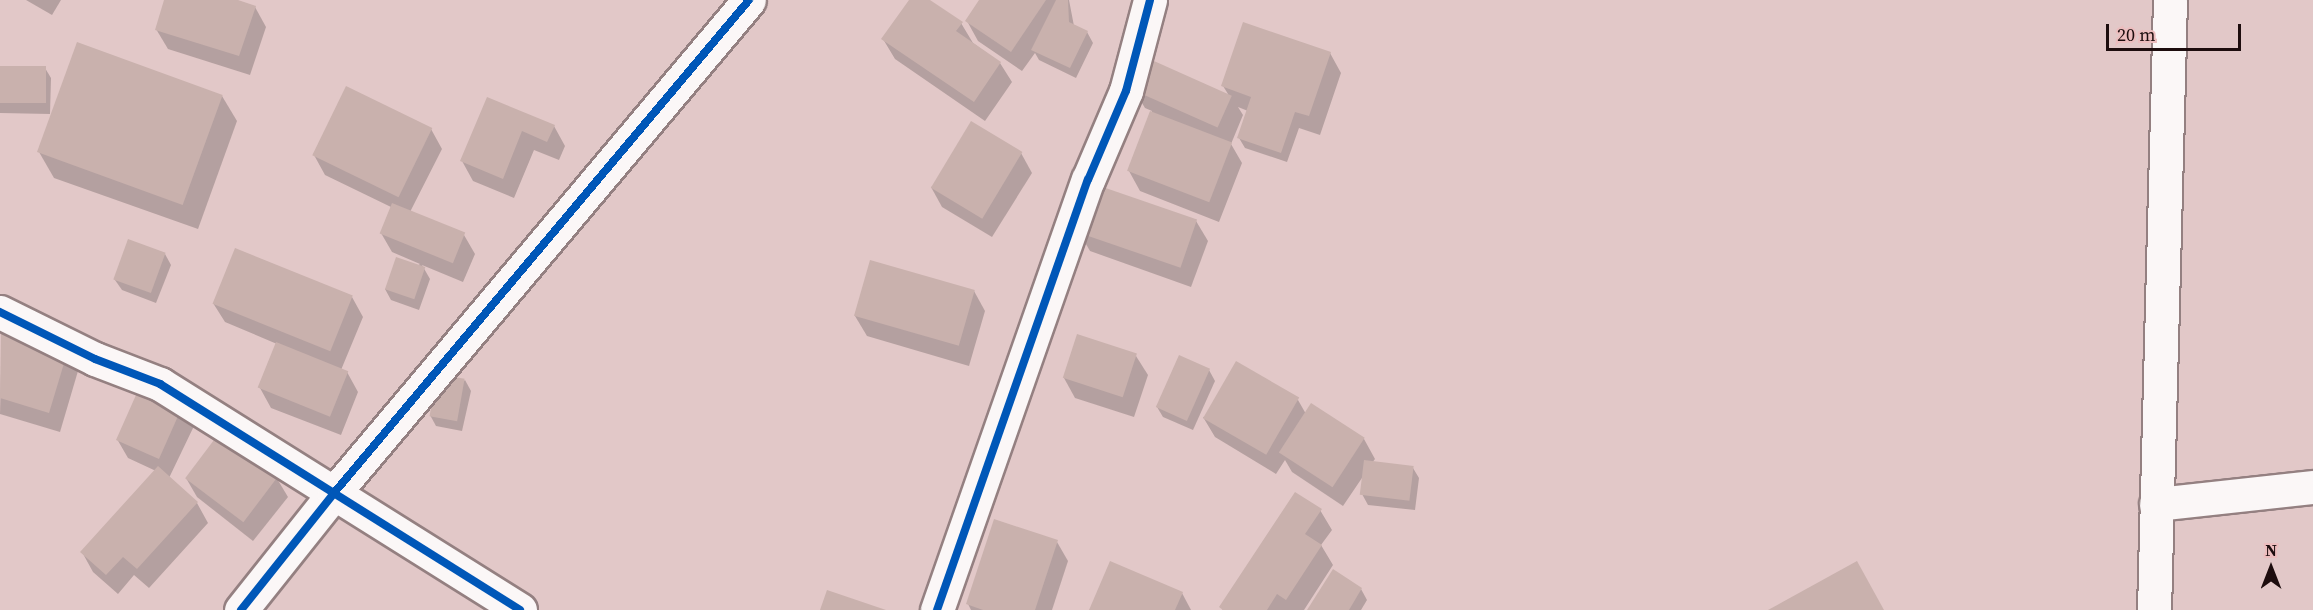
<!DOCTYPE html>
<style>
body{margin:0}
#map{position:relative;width:2313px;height:610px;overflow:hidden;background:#e2c8c8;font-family:"Source Serif 4",serif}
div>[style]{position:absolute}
.shadow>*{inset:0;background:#0003}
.building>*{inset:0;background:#c9b1ad;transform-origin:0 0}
.roads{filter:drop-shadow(2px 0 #948081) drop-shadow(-2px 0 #948081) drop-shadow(0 2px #948081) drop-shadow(0 -2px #948081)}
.minor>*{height:33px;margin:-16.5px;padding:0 16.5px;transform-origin:16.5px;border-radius:16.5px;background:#fbf7f7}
.highway>*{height:33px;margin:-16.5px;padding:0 16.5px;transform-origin:16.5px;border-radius:16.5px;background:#fbf7f7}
.cycleway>*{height:8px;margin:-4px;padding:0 4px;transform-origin:4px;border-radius:4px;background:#0057b8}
span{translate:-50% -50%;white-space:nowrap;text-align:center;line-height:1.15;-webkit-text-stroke:4.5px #ecbdbe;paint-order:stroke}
.north{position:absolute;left:2241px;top:538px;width:60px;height:60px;-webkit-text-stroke:4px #ecbdbe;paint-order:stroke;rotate:0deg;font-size:16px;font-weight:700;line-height:24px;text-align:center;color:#1d0d0e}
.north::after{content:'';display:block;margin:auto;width:21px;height:27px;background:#1d0d0e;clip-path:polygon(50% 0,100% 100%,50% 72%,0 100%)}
.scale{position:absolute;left:2106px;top:24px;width:135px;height:27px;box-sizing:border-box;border:3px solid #1d0d0e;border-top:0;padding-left:8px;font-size:18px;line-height:21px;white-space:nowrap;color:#1d0d0e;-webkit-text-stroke:4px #ecbdbe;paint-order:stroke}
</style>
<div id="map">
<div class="shadow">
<i style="clip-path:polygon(26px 0,61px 0,52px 15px)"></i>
<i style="clip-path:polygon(166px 0,234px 0,255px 7px,266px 27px,250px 75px,168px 49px,156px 29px)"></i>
<i style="clip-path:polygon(911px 0,928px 0,961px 23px,973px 43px,1000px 63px,1012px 82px,985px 121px,895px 59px,883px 39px)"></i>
<i style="clip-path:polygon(981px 0,1069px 0,1074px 26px,1087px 32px,1093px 43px,1076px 78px,1039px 60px,1035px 53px,1022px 71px,978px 41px,967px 21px)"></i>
<i style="clip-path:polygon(1330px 53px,1341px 73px,1320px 135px,1299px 128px,1287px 162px,1245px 148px,1239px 138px,1248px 111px,1238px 107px,1243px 115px,1231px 144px,1242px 163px,1219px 222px,1140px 191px,1129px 171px,1152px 111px,1145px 108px,1133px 88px,1228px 94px,1223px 86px)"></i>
<i style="clip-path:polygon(0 67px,45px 68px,51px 78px,50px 114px,0 113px)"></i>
<i style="clip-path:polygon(222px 96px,237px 121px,198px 229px,54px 178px,39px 152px)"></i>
<i style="clip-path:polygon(488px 99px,554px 126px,565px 146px,559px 160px,534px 150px,514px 198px,473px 181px,462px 161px)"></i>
<i style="clip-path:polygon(431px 129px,442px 149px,410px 212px,464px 235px,475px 254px,463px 282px,422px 265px,430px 279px,419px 310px,391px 300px,385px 289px,420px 264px,392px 252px,381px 233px,391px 207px,325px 175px,314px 155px)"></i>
<i style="clip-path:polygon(1021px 153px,1032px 173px,992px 237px,942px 207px,931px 187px)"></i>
<i style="clip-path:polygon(1196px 221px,1208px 241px,1191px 287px,1090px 251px,1079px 232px)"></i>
<i style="clip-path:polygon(165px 254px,171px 265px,156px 303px,122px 290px,115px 280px)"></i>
<i style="clip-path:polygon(974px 291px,985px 311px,969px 366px,867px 336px,855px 316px)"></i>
<i style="clip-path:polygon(352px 297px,363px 317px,341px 370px,347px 372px,358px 392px,341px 435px,271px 408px,260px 388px,277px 344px,225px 322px,213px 303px)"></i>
<i style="clip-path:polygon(2px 332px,67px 351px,78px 371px,60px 432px,0 414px)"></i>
<i style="clip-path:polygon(1136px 356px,1148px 375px,1134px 417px,1075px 398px,1064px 378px)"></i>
<i style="clip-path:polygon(1180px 357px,1209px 370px,1215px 381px,1193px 430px,1163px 417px,1157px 407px)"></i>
<i style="clip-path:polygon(465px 380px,471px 391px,462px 431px,436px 426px,430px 415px)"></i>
<i style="clip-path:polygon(1298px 400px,1306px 414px,1364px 439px,1375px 459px,1372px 463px,1413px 468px,1419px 478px,1415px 510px,1368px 505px,1362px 494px,1364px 475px,1343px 506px,1292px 472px,1285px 460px,1276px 474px,1215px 437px,1203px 417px)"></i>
<i style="clip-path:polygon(182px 406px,194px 426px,169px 478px,197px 503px,208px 523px,149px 588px,134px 575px,118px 594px,93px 572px,82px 552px,156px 471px,128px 458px,117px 439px)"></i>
<i style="clip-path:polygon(276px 477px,288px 497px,253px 541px,197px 497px,186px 478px)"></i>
<i style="clip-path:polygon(1320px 510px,1332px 530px,1321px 545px,1333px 565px,1304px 610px,1222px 610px)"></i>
<i style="clip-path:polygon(1057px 542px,1068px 561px,1052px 610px,971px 610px,968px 604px)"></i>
<i style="clip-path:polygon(1333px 571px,1361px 589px,1367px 600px,1361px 610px,1309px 610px)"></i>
<i style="clip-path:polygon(1182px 593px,1191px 610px,1090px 610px)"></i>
</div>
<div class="building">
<i style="clip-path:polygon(164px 0,238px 0,256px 6px,239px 56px,155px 30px)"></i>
<i style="clip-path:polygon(909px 0,930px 0,963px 22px,956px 31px,1001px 62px,974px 102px,881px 39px)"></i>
<i style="clip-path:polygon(979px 0,1046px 0,1011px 52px,965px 21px)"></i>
<i style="clip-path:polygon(1056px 0,1068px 0,1069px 22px,1088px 31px,1070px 68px,1031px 50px)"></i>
<i style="clip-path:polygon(1243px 22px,1331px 52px,1309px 116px,1295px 112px,1281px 153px,1237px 138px,1251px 97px,1221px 86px)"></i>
<i style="left:77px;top:42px;width:155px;height:117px;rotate:20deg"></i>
<i style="left:1145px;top:57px;width:95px;height:35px;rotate:24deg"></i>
<i style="left:0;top:66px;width:46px;height:37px"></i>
<i style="left:346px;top:86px;width:96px;height:77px;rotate:26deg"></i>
<i style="clip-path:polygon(487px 97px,555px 125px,547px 142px,522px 131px,503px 179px,460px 161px)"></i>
<i style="left:1150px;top:111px;width:88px;height:64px;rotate:21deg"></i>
<i style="left:971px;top:121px;width:60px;height:78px;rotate:31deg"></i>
<i style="left:1094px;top:184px;width:109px;height:51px;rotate:19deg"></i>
<i style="left:392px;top:203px;width:79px;height:33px;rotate:22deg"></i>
<i style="left:128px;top:239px;width:40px;height:43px;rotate:20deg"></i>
<i style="left:235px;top:248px;width:127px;height:60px;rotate:22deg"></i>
<i style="left:396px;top:257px;width:31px;height:34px;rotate:19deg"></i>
<i style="left:870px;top:260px;width:109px;height:58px;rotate:16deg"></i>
<i style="clip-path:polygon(1px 330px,68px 350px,49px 413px,0 398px)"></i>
<i style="left:1077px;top:334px;width:63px;height:46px;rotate:18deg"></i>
<i style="left:276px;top:342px;width:78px;height:49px;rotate:22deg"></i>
<i style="left:1179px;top:355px;width:34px;height:57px;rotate:24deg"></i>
<i style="left:1236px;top:361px;width:73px;height:66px;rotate:30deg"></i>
<i style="left:437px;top:374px;width:28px;height:43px;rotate:10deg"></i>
<i style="left:140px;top:386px;width:47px;height:59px;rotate:24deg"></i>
<i style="left:1311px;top:403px;width:64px;height:59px;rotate:33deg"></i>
<i style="left:220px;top:432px;width:73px;height:58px;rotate:37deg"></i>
<i style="left:1364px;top:460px;width:50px;height:35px;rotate:7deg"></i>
<i style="clip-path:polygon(158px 466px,198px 502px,137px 569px,123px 557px,106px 575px,80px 552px)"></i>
<i style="clip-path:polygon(1295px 492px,1322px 509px,1305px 534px,1322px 545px,1286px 600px,1277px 594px,1267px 610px,1223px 610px,1219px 607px)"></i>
<i style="clip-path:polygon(994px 519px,1058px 540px,1035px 610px,983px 610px,966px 604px)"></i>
<i style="clip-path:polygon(1110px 561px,1183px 592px,1175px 610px,1089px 610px)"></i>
<i style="clip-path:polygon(1857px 561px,1884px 610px,1768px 610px)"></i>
<i style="clip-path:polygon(1333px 569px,1362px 588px,1349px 610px,1307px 610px)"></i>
<i style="clip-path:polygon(827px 590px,886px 610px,820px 610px)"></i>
</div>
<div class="roads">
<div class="minor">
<i style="left:0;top:312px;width:106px;rotate:26.3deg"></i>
<i style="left:95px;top:359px;width:70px;rotate:21deg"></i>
<i style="left:160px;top:384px;width:425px;rotate:32.1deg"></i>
<i style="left:2156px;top:504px;width:158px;rotate:-6.2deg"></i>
<i style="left:241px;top:610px;width:149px;rotate:-51.5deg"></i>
<i style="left:334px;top:493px;width:644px;rotate:-49.91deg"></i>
<i style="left:937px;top:610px;width:456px;rotate:-70.7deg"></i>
<i style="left:1088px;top:180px;width:97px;rotate:-66.9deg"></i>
<i style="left:1126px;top:91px;width:94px;rotate:-75.2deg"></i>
</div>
<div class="highway">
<i style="left:2154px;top:610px;width:610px;rotate:-88.5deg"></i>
</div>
</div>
<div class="cycleway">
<i style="left:0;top:312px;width:106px;rotate:26.3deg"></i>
<i style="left:95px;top:359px;width:70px;rotate:21deg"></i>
<i style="left:160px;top:384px;width:425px;rotate:32.1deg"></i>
<i style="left:241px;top:610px;width:149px;rotate:-51.5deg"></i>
<i style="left:334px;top:493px;width:644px;rotate:-49.91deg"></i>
<i style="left:937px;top:610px;width:456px;rotate:-70.7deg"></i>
<i style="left:1088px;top:180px;width:97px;rotate:-66.9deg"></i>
<i style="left:1126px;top:91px;width:94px;rotate:-75.2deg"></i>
</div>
<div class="north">N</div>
<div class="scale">20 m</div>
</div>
